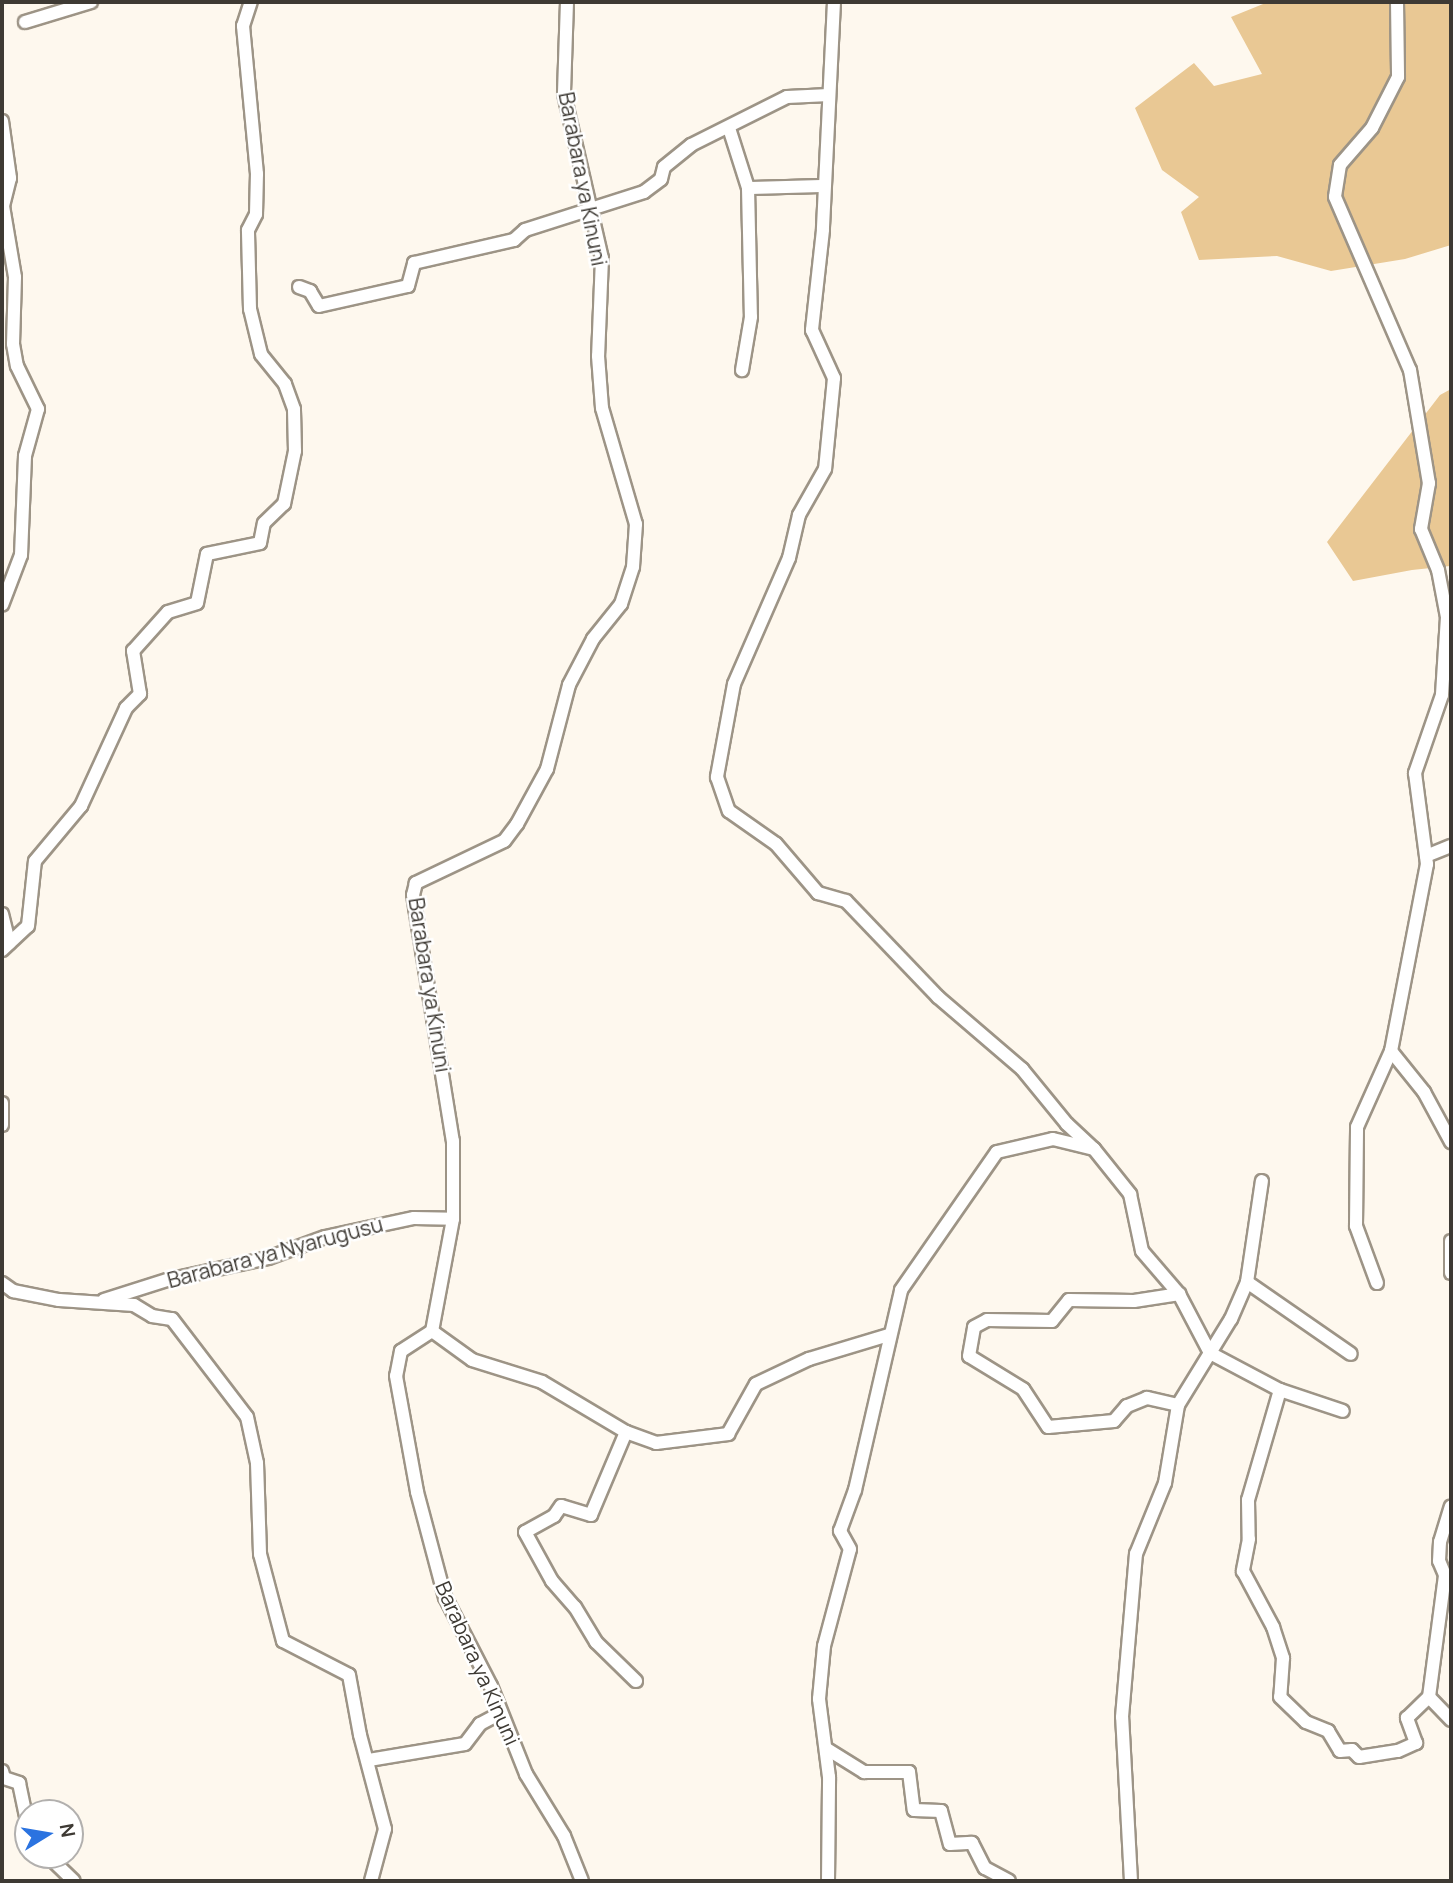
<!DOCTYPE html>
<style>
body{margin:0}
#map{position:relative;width:1453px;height:1883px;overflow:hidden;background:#fef8ee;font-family:Manrope,sans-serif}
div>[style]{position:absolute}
.green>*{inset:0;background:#e9c894}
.roads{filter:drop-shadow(2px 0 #9d9486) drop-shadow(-2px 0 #9d9486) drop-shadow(0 2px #9d9486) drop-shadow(0 -2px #9d9486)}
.minor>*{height:12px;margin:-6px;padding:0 6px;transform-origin:6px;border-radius:6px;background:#fff}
span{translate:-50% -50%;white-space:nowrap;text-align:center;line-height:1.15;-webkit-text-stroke:5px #fff;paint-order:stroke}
.street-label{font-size:21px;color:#3e3a34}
.frame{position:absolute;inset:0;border:4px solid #3e3a34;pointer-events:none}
.north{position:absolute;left:14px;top:1799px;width:70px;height:70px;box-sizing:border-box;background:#fff;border:2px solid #b2b0ae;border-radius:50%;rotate:79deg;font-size:19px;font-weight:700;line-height:28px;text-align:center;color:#3e3a34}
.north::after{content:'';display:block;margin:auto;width:24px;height:32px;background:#2b73e0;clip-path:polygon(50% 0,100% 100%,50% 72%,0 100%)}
</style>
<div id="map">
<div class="green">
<i style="clip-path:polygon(1268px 2px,1451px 2px,1451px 245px,1405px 259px,1331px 271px,1277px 256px,1199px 260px,1181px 212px,1199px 197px,1162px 170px,1135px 108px,1194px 63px,1214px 86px,1262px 74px,1231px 17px)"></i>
<i style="clip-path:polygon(1451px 389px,1451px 572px,1450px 566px,1412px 570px,1353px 581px,1327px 542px,1440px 395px)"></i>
</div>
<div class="roads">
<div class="minor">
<i style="left:567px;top:2px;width:92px;rotate:91.9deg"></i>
<i style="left:564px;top:94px;width:168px;rotate:77deg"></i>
<i style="left:602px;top:258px;width:98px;rotate:92.3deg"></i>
<i style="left:598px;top:356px;width:52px;rotate:85.6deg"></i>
<i style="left:602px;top:408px;width:121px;rotate:73.7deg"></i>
<i style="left:636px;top:524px;width:43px;rotate:94deg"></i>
<i style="left:633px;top:567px;width:39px;rotate:108deg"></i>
<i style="left:621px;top:604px;width:45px;rotate:128.7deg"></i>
<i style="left:593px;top:639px;width:52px;rotate:117.6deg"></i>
<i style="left:569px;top:685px;width:87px;rotate:104.7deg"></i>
<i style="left:547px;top:769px;width:63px;rotate:118.6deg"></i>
<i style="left:517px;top:824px;width:21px;rotate:127deg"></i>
<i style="left:504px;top:841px;width:98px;rotate:154.5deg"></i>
<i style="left:416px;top:883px;width:12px;rotate:104deg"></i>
<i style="left:413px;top:895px;width:249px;rotate:80.8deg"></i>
<i style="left:453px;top:1141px;width:78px;rotate:90deg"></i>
<i style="left:453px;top:1219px;width:114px;rotate:100.6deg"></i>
<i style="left:432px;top:1331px;width:37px;rotate:147deg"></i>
<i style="left:401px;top:1351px;width:25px;rotate:101deg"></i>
<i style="left:396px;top:1376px;width:118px;rotate:79.7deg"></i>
<i style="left:417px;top:1492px;width:109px;rotate:75.1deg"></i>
<i style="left:445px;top:1597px;width:100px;rotate:62.7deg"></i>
<i style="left:491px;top:1686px;width:95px;rotate:68.3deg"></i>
<i style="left:526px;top:1774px;width:73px;rotate:58.5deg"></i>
<i style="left:564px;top:1836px;width:48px;rotate:68.2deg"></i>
<i style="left:834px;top:2px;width:228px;rotate:92.8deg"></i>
<i style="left:823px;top:230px;width:101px;rotate:96.3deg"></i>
<i style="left:812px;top:330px;width:53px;rotate:65.4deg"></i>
<i style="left:834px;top:378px;width:91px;rotate:95.6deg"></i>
<i style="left:825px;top:469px;width:53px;rotate:119.5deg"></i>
<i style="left:799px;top:515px;width:44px;rotate:103.1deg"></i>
<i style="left:789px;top:558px;width:137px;rotate:113.6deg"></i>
<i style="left:734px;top:684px;width:95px;rotate:100.4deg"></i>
<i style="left:717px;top:777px;width:36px;rotate:71deg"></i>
<i style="left:729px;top:811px;width:57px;rotate:35.1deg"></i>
<i style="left:776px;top:844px;width:65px;rotate:49.4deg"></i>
<i style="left:818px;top:893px;width:29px;rotate:16deg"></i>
<i style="left:846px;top:901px;width:133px;rotate:46.2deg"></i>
<i style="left:938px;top:997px;width:111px;rotate:40.6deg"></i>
<i style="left:1022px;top:1069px;width:71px;rotate:50.7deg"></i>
<i style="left:1067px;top:1124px;width:37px;rotate:43deg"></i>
<i style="left:1397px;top:2px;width:75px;rotate:89.2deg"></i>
<i style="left:1398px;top:77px;width:57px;rotate:117deg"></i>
<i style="left:1372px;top:128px;width:49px;rotate:130.9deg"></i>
<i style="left:1340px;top:165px;width:32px;rotate:99deg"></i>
<i style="left:1335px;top:197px;width:189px;rotate:66.6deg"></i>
<i style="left:1410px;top:370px;width:115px;rotate:80.5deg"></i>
<i style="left:1429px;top:483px;width:47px;rotate:99.9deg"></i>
<i style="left:1421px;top:529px;width:44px;rotate:67.5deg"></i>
<i style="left:1438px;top:570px;width:48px;rotate:79.2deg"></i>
<i style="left:1447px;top:617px;width:78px;rotate:93.7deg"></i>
<i style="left:1442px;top:695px;width:83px;rotate:109.1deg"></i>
<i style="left:1415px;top:773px;width:92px;rotate:82.5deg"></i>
<i style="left:1427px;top:864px;width:190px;rotate:100.9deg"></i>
<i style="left:1391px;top:1051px;width:53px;rotate:51.2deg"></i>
<i style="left:1424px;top:1092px;width:57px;rotate:61.6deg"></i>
<i style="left:25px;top:22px;width:69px;rotate:-16.9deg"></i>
<i style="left:2px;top:121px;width:58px;rotate:82deg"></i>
<i style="left:10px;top:178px;width:29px;rotate:104deg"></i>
<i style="left:3px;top:206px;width:72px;rotate:80.4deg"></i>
<i style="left:15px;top:277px;width:67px;rotate:91.7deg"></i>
<i style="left:13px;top:344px;width:22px;rotate:80deg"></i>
<i style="left:17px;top:366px;width:48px;rotate:64deg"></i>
<i style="left:38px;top:409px;width:49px;rotate:105.5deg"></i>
<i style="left:25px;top:456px;width:99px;rotate:92.3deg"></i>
<i style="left:21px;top:555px;width:53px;rotate:110.8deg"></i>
<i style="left:729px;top:128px;width:63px;rotate:72.4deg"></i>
<i style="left:748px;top:188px;width:129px;rotate:88.7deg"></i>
<i style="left:751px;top:317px;width:54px;rotate:99.6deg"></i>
<i style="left:748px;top:188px;width:76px;rotate:-1.5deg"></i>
<i style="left:299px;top:287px;width:12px;rotate:20deg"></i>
<i style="left:310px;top:291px;width:17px;rotate:59deg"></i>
<i style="left:319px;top:306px;width:91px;rotate:-12.7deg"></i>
<i style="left:408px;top:286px;width:24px;rotate:-75deg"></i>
<i style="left:414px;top:263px;width:103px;rotate:-13deg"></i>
<i style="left:514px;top:240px;width:15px;rotate:-42deg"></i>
<i style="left:525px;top:230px;width:125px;rotate:-17.7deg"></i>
<i style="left:644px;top:192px;width:21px;rotate:-37deg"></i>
<i style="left:661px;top:179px;width:12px;rotate:-76deg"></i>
<i style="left:664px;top:167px;width:35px;rotate:-39deg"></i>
<i style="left:691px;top:145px;width:107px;rotate:-26.6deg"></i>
<i style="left:787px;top:97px;width:42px;rotate:-2.7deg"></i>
<i style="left:1426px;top:856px;width:27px;rotate:-22deg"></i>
<i style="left:2px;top:914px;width:30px;rotate:76deg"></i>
<i style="left:2px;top:950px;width:35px;rotate:-43deg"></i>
<i style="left:28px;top:926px;width:65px;rotate:-83.9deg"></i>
<i style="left:35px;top:861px;width:72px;rotate:-50.1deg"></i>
<i style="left:81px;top:806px;width:108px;rotate:-65.3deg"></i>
<i style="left:126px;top:708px;width:20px;rotate:-45deg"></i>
<i style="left:140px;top:694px;width:44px;rotate:-99.2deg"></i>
<i style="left:133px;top:651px;width:52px;rotate:-48.1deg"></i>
<i style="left:168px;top:612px;width:30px;rotate:-17deg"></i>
<i style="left:197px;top:603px;width:50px;rotate:-78.5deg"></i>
<i style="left:207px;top:554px;width:54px;rotate:-11.7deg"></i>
<i style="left:260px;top:543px;width:20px;rotate:-79deg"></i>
<i style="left:264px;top:523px;width:28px;rotate:-44deg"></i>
<i style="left:284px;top:504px;width:54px;rotate:-78.3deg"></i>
<i style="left:295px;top:451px;width:42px;rotate:-91.4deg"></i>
<i style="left:294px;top:409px;width:27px;rotate:-110deg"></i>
<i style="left:285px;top:384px;width:38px;rotate:-129deg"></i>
<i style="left:261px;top:354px;width:46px;rotate:-103.7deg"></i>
<i style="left:250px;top:309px;width:79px;rotate:-91.5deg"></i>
<i style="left:248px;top:230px;width:18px;rotate:-63deg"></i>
<i style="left:256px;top:214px;width:40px;rotate:-88.6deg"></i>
<i style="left:257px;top:174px;width:149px;rotate:-95.4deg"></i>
<i style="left:243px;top:26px;width:25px;rotate:-72deg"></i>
<i style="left:2px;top:1103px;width:22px;rotate:90deg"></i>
<i style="left:1451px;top:1241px;width:32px;rotate:90deg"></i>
<i style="left:1247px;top:1282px;width:126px;rotate:34.7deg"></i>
<i style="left:2px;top:1283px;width:14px;rotate:36deg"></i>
<i style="left:13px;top:1291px;width:47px;rotate:11.1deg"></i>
<i style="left:59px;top:1300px;width:75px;rotate:3.8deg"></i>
<i style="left:134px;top:1305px;width:21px;rotate:31deg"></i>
<i style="left:152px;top:1316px;width:20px;rotate:9deg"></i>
<i style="left:172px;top:1319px;width:123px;rotate:52.6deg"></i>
<i style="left:247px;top:1417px;width:47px;rotate:77.7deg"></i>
<i style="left:257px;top:1463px;width:91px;rotate:88.1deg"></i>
<i style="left:260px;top:1554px;width:90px;rotate:75.2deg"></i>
<i style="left:283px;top:1641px;width:74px;rotate:27.3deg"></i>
<i style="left:349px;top:1675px;width:61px;rotate:79.6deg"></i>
<i style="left:360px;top:1735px;width:97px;rotate:75.1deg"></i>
<i style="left:385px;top:1829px;width:54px;rotate:105.1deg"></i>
<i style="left:1377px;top:1283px;width:61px;rotate:-110.2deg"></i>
<i style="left:1356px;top:1226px;width:99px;rotate:-89.4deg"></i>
<i style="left:1357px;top:1127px;width:83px;rotate:-65.9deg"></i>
<i style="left:104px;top:1300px;width:66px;rotate:-17.6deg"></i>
<i style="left:167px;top:1280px;width:103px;rotate:-12.3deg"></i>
<i style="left:268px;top:1258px;width:61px;rotate:-20.2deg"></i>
<i style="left:325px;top:1237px;width:91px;rotate:-12.1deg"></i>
<i style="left:414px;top:1218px;width:39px;rotate:1deg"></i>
<i style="left:432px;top:1331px;width:49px;rotate:35.9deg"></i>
<i style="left:472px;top:1360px;width:73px;rotate:17.4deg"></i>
<i style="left:542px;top:1382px;width:98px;rotate:30.8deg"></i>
<i style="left:626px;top:1432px;width:32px;rotate:20deg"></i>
<i style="left:656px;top:1443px;width:73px;rotate:-7.1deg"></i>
<i style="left:728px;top:1434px;width:57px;rotate:-60.8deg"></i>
<i style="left:756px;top:1384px;width:59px;rotate:-25.3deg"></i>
<i style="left:809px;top:1359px;width:84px;rotate:-16.7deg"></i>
<i style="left:1280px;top:1390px;width:115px;rotate:106.2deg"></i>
<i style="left:1248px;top:1500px;width:39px;rotate:89deg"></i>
<i style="left:1249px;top:1539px;width:33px;rotate:101deg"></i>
<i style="left:1243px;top:1571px;width:64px;rotate:61.8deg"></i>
<i style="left:1273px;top:1627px;width:33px;rotate:72deg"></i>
<i style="left:1283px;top:1658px;width:39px;rotate:94deg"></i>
<i style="left:1280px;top:1697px;width:36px;rotate:44deg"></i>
<i style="left:1306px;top:1722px;width:24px;rotate:22deg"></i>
<i style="left:1328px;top:1731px;width:23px;rotate:59deg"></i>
<i style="left:1340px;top:1751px;width:12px;rotate:-5deg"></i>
<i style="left:1352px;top:1750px;width:10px;rotate:45deg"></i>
<i style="left:1359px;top:1757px;width:39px;rotate:-9deg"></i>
<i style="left:1398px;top:1751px;width:20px;rotate:-24deg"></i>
<i style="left:1416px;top:1743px;width:27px;rotate:-110deg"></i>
<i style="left:1407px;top:1718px;width:30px;rotate:-44deg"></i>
<i style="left:1429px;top:1697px;width:32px;rotate:46deg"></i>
<i style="left:1178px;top:1405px;width:32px;rotate:-167deg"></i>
<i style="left:1147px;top:1398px;width:22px;rotate:158deg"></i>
<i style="left:1127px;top:1406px;width:20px;rotate:131deg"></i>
<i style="left:1114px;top:1421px;width:66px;rotate:174.8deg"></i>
<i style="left:1048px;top:1427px;width:45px;rotate:-123.3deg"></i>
<i style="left:1023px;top:1389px;width:63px;rotate:-148.6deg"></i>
<i style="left:969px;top:1356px;width:29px;rotate:-80deg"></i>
<i style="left:974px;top:1327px;width:15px;rotate:-28deg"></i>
<i style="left:987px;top:1320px;width:65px;rotate:0.9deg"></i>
<i style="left:1052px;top:1321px;width:27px;rotate:-51deg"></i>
<i style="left:1069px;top:1300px;width:65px;rotate:0.9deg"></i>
<i style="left:1134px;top:1301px;width:46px;rotate:-8.8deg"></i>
<i style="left:626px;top:1432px;width:90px;rotate:112.9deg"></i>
<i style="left:591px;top:1515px;width:31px;rotate:-163deg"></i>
<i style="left:561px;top:1506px;width:12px;rotate:125deg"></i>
<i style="left:554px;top:1516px;width:33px;rotate:151deg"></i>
<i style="left:525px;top:1532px;width:56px;rotate:61.1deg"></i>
<i style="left:552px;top:1581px;width:35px;rotate:49deg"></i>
<i style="left:575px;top:1607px;width:41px;rotate:59deg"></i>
<i style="left:596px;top:1642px;width:56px;rotate:44.3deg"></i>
<i style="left:1429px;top:1697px;width:123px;rotate:-82.5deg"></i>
<i style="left:1445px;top:1575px;width:15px;rotate:-113deg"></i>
<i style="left:1439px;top:1561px;width:19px;rotate:-87deg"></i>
<i style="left:1440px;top:1542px;width:37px;rotate:-73deg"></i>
<i style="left:827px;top:1749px;width:44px;rotate:31.9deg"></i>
<i style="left:864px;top:1772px;width:45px"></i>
<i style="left:909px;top:1772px;width:38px;rotate:83deg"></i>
<i style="left:914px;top:1810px;width:27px;rotate:2deg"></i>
<i style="left:941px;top:1811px;width:34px;rotate:75deg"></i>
<i style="left:950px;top:1844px;width:22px;rotate:-3deg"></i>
<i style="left:972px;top:1843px;width:28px;rotate:63deg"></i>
<i style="left:985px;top:1868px;width:27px;rotate:28deg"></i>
<i style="left:369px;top:1760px;width:97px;rotate:-9.5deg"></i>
<i style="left:465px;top:1744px;width:25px;rotate:-53deg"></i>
<i style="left:480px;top:1724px;width:24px;rotate:-28deg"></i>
<i style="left:2px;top:1771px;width:7px;rotate:74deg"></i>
<i style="left:4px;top:1778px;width:16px;rotate:18deg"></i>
<i style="left:19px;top:1783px;width:44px;rotate:78.2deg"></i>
<i style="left:47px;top:1855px;width:37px;rotate:44deg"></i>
<i style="left:828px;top:1881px;width:104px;rotate:-89.4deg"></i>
<i style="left:829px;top:1777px;width:79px;rotate:-97.3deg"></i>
<i style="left:819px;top:1699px;width:53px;rotate:-84.6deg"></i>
<i style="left:824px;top:1646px;width:100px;rotate:-75deg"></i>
<i style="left:850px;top:1549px;width:21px;rotate:-119deg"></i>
<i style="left:840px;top:1531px;width:44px;rotate:-69.9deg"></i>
<i style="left:855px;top:1490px;width:205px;rotate:-77deg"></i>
<i style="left:901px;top:1290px;width:168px;rotate:-55.2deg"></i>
<i style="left:997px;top:1152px;width:57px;rotate:-13.1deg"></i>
<i style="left:1053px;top:1139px;width:42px;rotate:13.7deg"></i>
<i style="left:1094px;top:1149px;width:58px;rotate:51.3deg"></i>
<i style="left:1130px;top:1194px;width:58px;rotate:78.1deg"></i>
<i style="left:1142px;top:1251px;width:57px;rotate:49.3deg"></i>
<i style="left:1179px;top:1294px;width:67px;rotate:62.3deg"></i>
<i style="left:1210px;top:1353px;width:79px;rotate:27.9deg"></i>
<i style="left:1280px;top:1390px;width:66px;rotate:18.4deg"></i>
<i style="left:1131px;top:1881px;width:164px;rotate:-93.1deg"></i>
<i style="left:1122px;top:1717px;width:164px;rotate:-85.1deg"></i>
<i style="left:1136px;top:1554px;width:77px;rotate:-67.8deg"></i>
<i style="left:1165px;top:1483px;width:79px;rotate:-80.5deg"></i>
<i style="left:1178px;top:1405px;width:101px;rotate:-58.4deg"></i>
<i style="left:1231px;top:1319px;width:40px;rotate:-66.6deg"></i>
<i style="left:1247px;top:1282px;width:102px;rotate:-81.6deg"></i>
</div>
</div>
<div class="street-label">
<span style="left:583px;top:179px;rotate:79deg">Barabara ya Kinuni</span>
<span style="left:430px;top:985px;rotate:81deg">Barabara ya Kinuni</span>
<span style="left:275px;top:1252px;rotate:-15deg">Barabara ya Nyarugusu</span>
<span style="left:478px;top:1663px;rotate:66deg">Barabara ya Kinuni</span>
</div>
<div class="frame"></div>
<div class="north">N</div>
</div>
